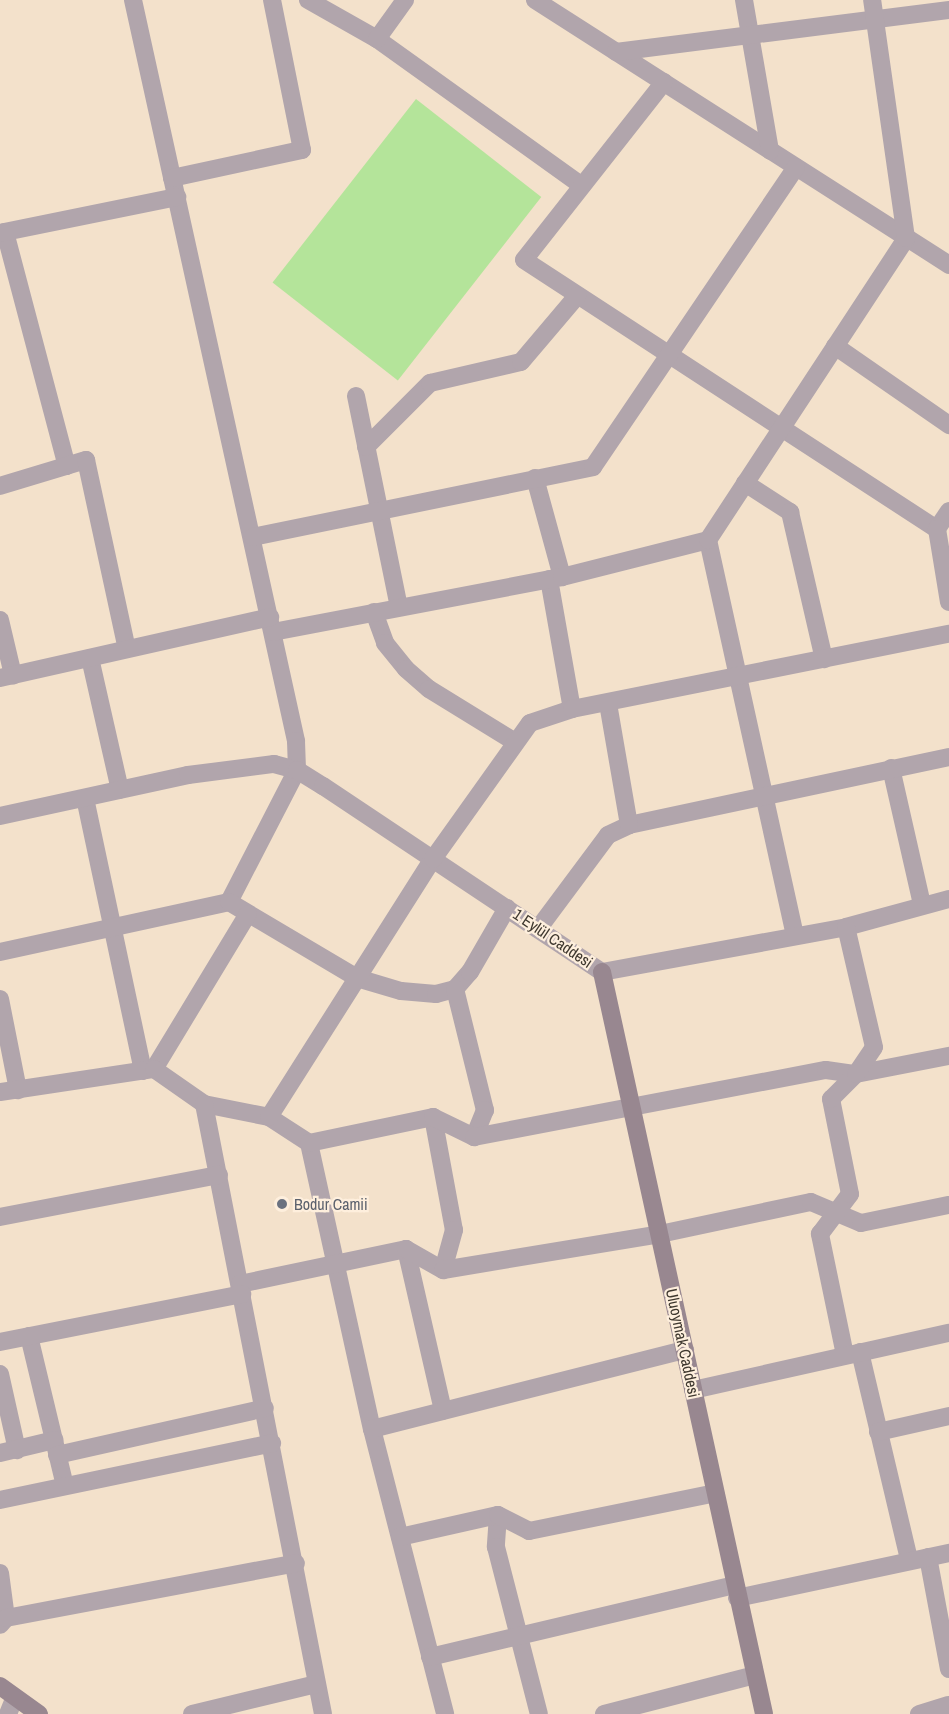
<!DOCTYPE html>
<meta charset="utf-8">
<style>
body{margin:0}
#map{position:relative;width:949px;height:1714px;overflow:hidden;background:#f3e1cb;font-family:"Archivo Narrow",sans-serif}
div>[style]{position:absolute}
.green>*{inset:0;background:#b4e49a;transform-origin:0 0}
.street>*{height:18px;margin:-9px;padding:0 9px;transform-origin:9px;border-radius:9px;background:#b1a5ac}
.secondary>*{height:18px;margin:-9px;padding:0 9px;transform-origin:9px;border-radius:9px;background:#988790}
.dots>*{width:16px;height:16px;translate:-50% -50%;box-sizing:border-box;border:3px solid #feefdd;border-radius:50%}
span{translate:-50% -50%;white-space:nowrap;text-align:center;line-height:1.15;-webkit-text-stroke:4.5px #feefdd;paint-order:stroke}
.street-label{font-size:16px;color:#3f382f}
.worship-label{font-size:16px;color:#5b616d}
.left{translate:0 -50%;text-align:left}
</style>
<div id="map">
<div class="green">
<i style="left:416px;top:99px;width:159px;height:233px;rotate:38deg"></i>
</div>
<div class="street">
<i style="left:133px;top:0;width:759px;rotate:77.59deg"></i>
<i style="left:296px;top:741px;width:29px;rotate:88deg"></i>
<i style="left:297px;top:770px;width:148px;rotate:117.3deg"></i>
<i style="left:308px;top:0;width:79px;rotate:29.5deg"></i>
<i style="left:377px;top:39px;width:252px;rotate:35.6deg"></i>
<i style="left:535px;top:0;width:492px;rotate:32.6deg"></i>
<i style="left:744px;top:0;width:153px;rotate:80.2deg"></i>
<i style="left:377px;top:39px;width:48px;rotate:-54.3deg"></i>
<i style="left:616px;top:52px;width:336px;rotate:-7.2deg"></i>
<i style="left:664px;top:82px;width:226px;rotate:128.2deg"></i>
<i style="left:524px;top:260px;width:493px;rotate:33.1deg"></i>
<i style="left:172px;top:178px;width:133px;rotate:-12.2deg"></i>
<i style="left:302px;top:150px;width:153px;rotate:-101.3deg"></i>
<i style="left:5px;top:232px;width:242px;rotate:75.2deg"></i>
<i style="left:0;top:233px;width:181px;rotate:-11.5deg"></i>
<i style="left:835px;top:346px;width:139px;rotate:34.7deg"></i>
<i style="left:356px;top:396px;width:215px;rotate:78.5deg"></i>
<i style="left:366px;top:447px;width:91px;rotate:-45deg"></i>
<i style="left:430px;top:383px;width:93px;rotate:-13deg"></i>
<i style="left:521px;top:362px;width:87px;rotate:-49.7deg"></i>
<i style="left:535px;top:478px;width:103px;rotate:74.7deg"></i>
<i style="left:745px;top:483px;width:54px;rotate:32.8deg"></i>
<i style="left:790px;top:512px;width:151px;rotate:77deg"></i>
<i style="left:0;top:486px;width:90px;rotate:-16.8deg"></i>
<i style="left:86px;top:460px;width:193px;rotate:77.8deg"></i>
<i style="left:949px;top:511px;width:22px;rotate:124deg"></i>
<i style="left:937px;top:529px;width:74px;rotate:80.7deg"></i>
<i style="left:253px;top:537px;width:347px;rotate:-11.6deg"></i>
<i style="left:593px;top:467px;width:362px;rotate:-55.9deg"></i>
<i style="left:708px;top:540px;width:405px;rotate:77.6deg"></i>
<i style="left:549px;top:579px;width:132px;rotate:80deg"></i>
<i style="left:374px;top:612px;width:33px;rotate:70deg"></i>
<i style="left:385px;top:643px;width:33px;rotate:51deg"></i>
<i style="left:406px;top:669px;width:30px;rotate:41deg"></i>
<i style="left:429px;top:689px;width:101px;rotate:31.6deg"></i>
<i style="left:0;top:620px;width:57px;rotate:76.7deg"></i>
<i style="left:273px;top:632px;width:294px;rotate:-10.8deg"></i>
<i style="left:562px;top:577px;width:151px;rotate:-14.2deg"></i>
<i style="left:708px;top:540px;width:361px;rotate:-56.7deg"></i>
<i style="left:906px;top:238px;width:240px;rotate:-98.1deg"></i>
<i style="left:90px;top:658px;width:135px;rotate:77.2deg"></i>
<i style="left:0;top:678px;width:277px;rotate:-12.7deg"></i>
<i style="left:891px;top:768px;width:140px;rotate:77.2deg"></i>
<i style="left:85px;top:798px;width:279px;rotate:78deg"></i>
<i style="left:0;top:816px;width:192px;rotate:-12.3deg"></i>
<i style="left:188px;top:775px;width:87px;rotate:-7.3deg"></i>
<i style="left:274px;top:764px;width:24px;rotate:15deg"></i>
<i style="left:297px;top:770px;width:31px;rotate:32deg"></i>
<i style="left:323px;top:786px;width:335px;rotate:33.7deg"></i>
<i style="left:602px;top:972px;width:248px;rotate:-10.4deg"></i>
<i style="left:846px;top:927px;width:107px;rotate:-15.2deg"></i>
<i style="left:629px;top:825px;width:327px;rotate:-12deg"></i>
<i style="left:538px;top:929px;width:117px;rotate:-53.3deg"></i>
<i style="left:608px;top:835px;width:23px;rotate:-25deg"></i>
<i style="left:629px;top:825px;width:123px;rotate:-99.8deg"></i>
<i style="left:0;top:952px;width:234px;rotate:-12.3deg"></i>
<i style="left:229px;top:902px;width:149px;rotate:30.7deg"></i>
<i style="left:357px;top:978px;width:46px;rotate:16.5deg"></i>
<i style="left:401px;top:991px;width:35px;rotate:5deg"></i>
<i style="left:436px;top:994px;width:20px;rotate:-15deg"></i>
<i style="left:455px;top:989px;width:23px;rotate:-49deg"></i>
<i style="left:470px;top:972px;width:74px;rotate:-60deg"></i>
<i style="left:455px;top:989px;width:125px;rotate:76.1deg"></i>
<i style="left:485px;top:1110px;width:29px;rotate:112deg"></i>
<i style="left:0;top:999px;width:93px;rotate:78.8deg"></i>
<i style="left:154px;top:1069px;width:181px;rotate:-58.8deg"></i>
<i style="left:0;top:1092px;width:156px;rotate:-8.5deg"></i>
<i style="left:154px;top:1069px;width:61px;rotate:35deg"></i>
<i style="left:204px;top:1104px;width:66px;rotate:11.3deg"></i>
<i style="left:269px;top:1117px;width:48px;rotate:33deg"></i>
<i style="left:309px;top:1143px;width:293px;rotate:77.6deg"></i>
<i style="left:372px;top:1429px;width:294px;rotate:75.6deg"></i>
<i style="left:204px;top:1104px;width:621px;rotate:78.96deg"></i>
<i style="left:269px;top:1117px;width:306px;rotate:-57.6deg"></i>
<i style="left:433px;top:859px;width:167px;rotate:-54.5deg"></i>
<i style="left:530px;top:723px;width:44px;rotate:-18.4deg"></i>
<i style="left:572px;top:709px;width:384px;rotate:-11.3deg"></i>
<i style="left:433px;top:1117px;width:115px;rotate:79.5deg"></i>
<i style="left:454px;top:1230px;width:41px;rotate:105.4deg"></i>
<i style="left:309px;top:1143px;width:127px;rotate:-11.8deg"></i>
<i style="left:433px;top:1117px;width:46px;rotate:26deg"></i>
<i style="left:474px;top:1137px;width:358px;rotate:-10.8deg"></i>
<i style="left:826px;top:1070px;width:30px;rotate:8deg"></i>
<i style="left:856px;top:1074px;width:95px;rotate:-11deg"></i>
<i style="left:0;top:1217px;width:223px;rotate:-10.9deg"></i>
<i style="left:406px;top:1249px;width:166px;rotate:77.1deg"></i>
<i style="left:240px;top:1284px;width:170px;rotate:-11.9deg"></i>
<i style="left:406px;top:1249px;width:43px;rotate:29.6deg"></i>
<i style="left:443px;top:1270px;width:220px;rotate:-9.4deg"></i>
<i style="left:660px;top:1234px;width:154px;rotate:-12deg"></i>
<i style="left:811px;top:1202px;width:54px;rotate:22.8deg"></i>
<i style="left:861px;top:1223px;width:90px;rotate:-11.6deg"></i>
<i style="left:29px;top:1336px;width:154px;rotate:76.5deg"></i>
<i style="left:0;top:1342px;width:247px;rotate:-11.2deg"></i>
<i style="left:860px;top:1352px;width:214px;rotate:76.7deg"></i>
<i style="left:845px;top:1355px;width:124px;rotate:-101.7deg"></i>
<i style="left:820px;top:1234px;width:50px;rotate:-53.1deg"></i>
<i style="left:850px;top:1194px;width:97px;rotate:-101.3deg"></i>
<i style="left:831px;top:1099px;width:35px;rotate:-45deg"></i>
<i style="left:856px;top:1074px;width:32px;rotate:-56deg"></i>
<i style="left:874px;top:1047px;width:123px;rotate:-103.1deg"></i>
<i style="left:0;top:1374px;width:78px;rotate:77.4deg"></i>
<i style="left:693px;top:1390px;width:262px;rotate:-12.6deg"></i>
<i style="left:372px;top:1429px;width:323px;rotate:-14.2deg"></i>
<i style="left:878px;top:1432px;width:73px;rotate:-12.7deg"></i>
<i style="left:0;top:1453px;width:56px;rotate:-13.5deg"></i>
<i style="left:57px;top:1455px;width:213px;rotate:-12.7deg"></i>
<i style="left:0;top:1500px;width:278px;rotate:-11.8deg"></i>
<i style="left:498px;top:1515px;width:32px;rotate:94deg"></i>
<i style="left:496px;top:1547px;width:172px;rotate:75.6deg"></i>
<i style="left:400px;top:1537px;width:100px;rotate:-12.7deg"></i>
<i style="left:498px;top:1515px;width:35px;rotate:27deg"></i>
<i style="left:529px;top:1531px;width:190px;rotate:-11.5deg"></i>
<i style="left:928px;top:1557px;width:114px;rotate:79.4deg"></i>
<i style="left:0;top:1573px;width:45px;rotate:82.4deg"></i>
<i style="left:6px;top:1618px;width:9px;rotate:131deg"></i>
<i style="left:737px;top:1598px;width:217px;rotate:-12deg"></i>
<i style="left:6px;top:1618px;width:295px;rotate:-10.7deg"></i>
<i style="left:430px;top:1657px;width:313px;rotate:-13.3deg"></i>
<i style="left:8px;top:1714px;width:18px;rotate:-68deg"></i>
<i style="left:192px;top:1714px;width:128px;rotate:-13.6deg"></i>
<i style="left:604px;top:1714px;width:156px;rotate:-14.5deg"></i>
<i style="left:919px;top:1714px;width:31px;rotate:-17deg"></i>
</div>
<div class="secondary">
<i style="left:602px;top:972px;width:759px;rotate:77.68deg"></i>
<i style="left:0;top:1686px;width:48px;rotate:35.7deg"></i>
</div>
<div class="dots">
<i style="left:282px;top:1204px;background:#6b7280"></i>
</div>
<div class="street-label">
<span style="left:553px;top:938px;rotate:34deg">1 Eylül Caddesi</span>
<span style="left:683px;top:1343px;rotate:78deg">Uluoymak Caddesi</span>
</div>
<div class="worship-label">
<span class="left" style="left:294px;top:1204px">Bodur Camii</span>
</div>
</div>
